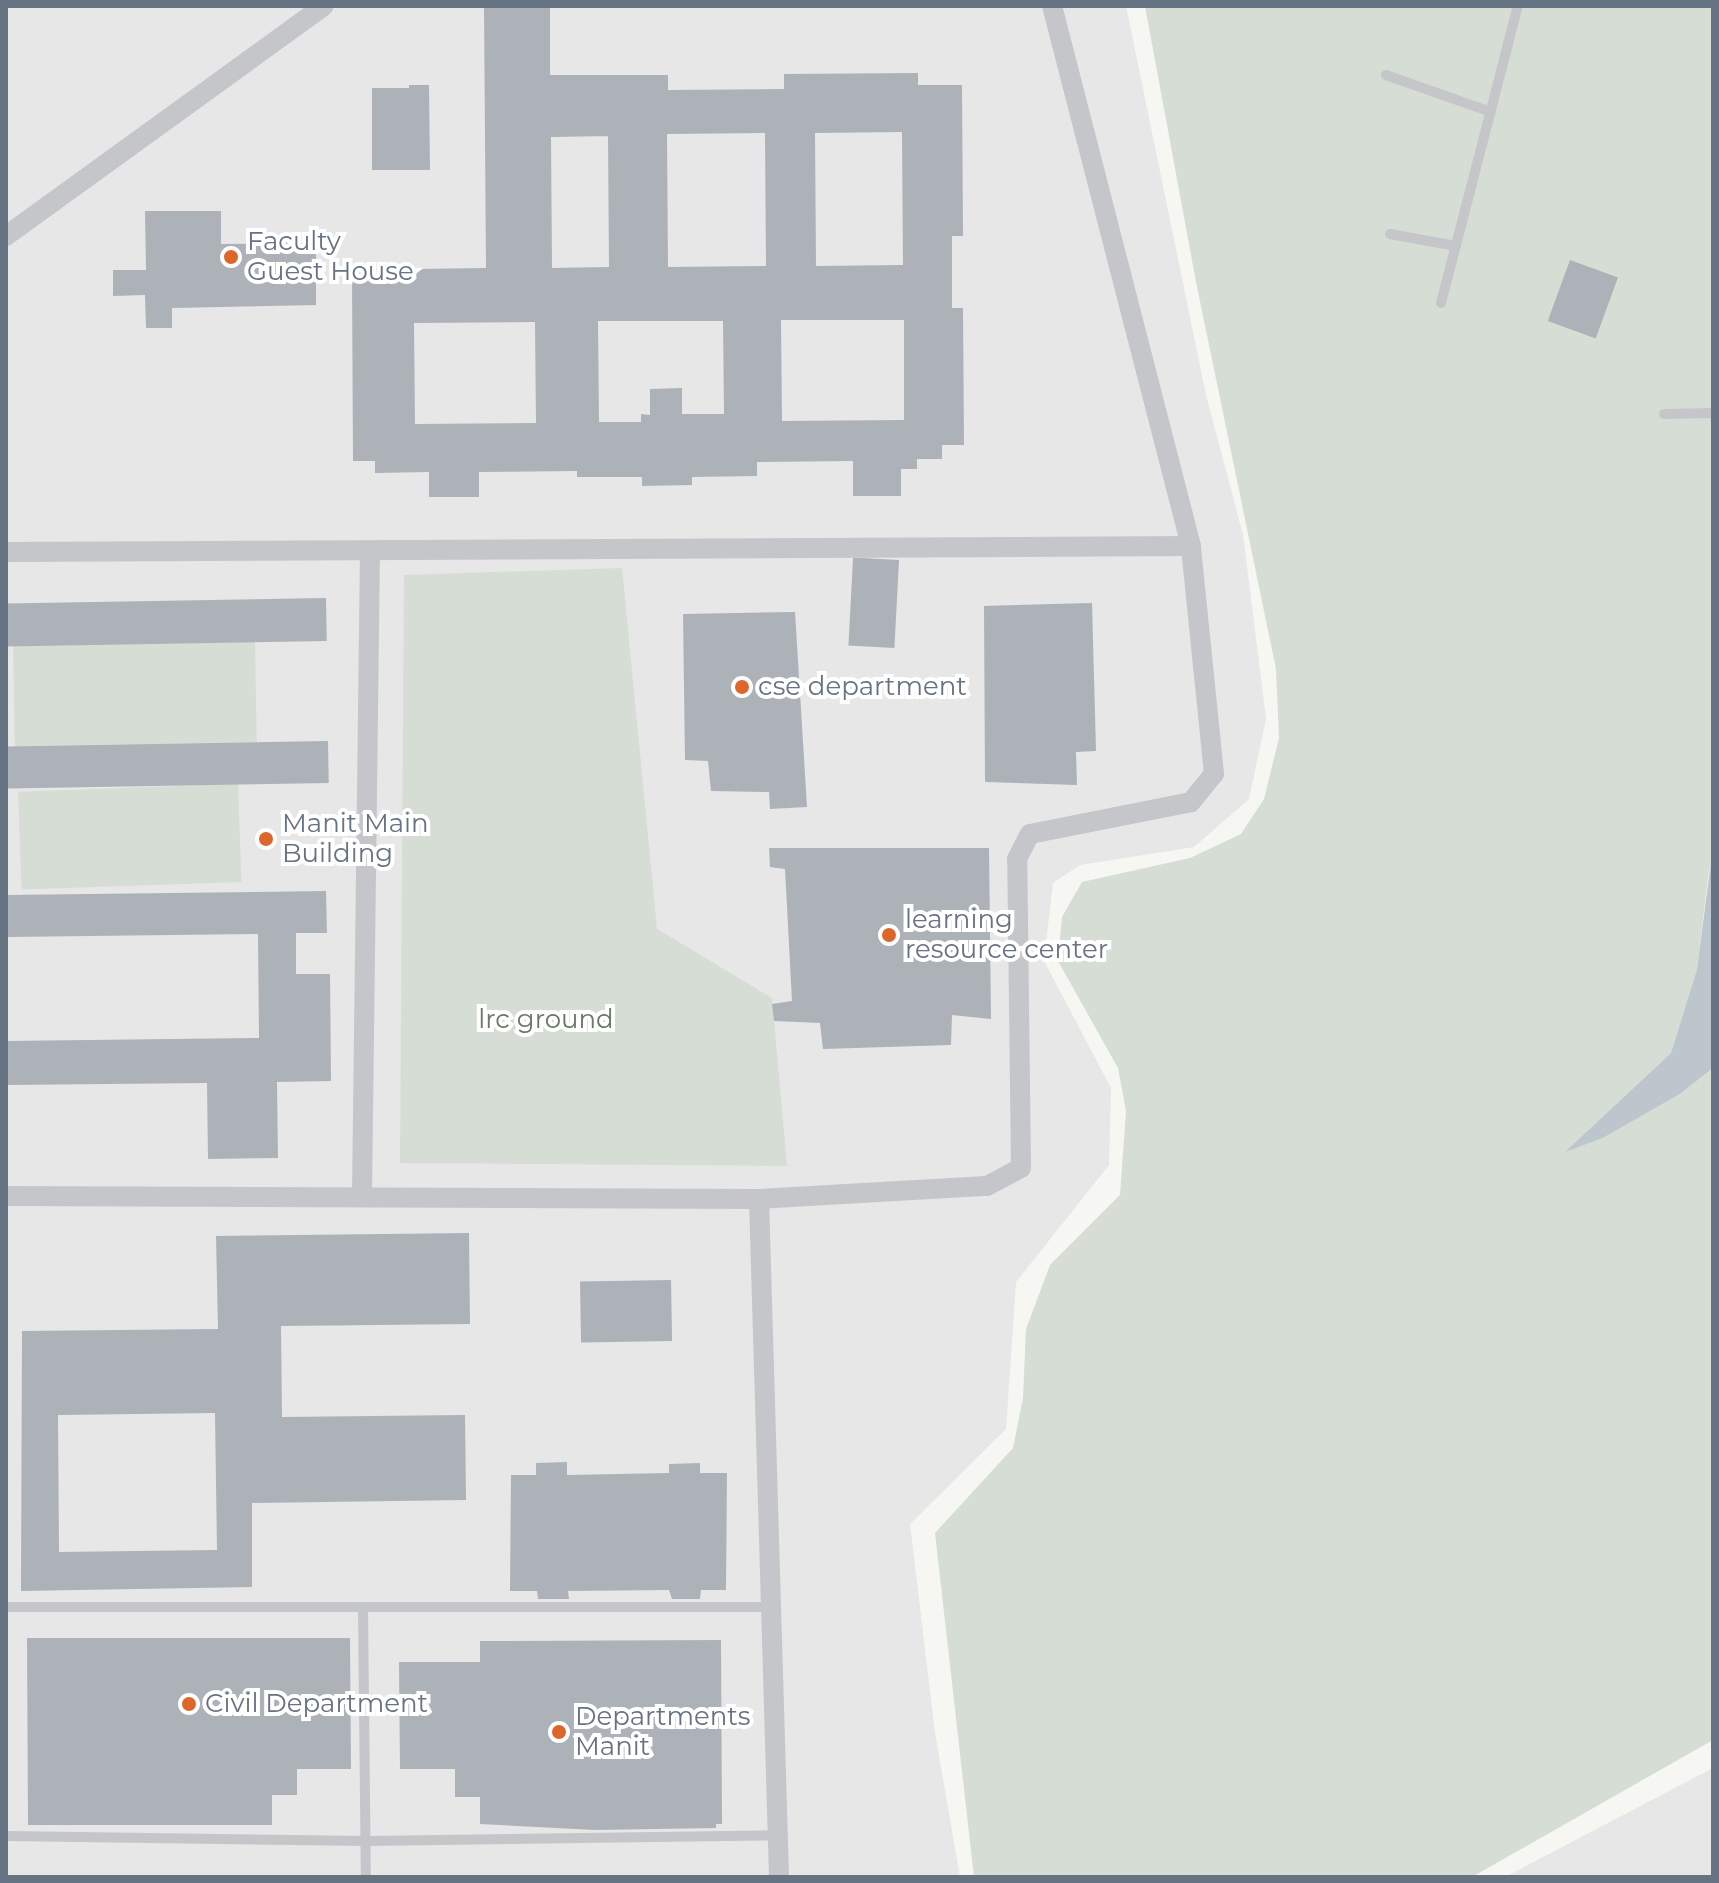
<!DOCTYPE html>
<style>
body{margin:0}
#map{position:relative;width:1719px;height:1883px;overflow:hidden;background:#f6f6f2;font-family:Montserrat,sans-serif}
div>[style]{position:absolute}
.built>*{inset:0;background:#e6e7e6}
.green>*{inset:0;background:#d6ddd4;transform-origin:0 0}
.water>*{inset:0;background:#bdc6cc}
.building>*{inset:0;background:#acb2b8;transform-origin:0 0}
.lane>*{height:10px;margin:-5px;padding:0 5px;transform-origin:5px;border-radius:5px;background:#c4c6ca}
.street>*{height:20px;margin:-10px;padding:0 10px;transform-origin:10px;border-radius:10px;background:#c4c6ca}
.dots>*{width:22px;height:22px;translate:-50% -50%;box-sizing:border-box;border:4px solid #fff;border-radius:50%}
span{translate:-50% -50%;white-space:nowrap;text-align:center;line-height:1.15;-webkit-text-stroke:8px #fff;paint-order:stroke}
.poi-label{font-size:26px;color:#667383}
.left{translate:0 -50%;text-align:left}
.park-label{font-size:26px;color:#677a64}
.frame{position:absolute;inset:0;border:8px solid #667383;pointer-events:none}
</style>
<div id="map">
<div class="built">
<i style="clip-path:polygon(6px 6px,1126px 6px,1206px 395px,1243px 535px,1266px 719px,1249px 799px,1194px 847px,1080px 865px,1053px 883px,1044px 961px,1111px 1088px,1109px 1165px,1016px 1282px,1006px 1429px,910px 1524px,935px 1733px,960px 1877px,6px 1877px)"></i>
<i style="clip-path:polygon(1713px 1768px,1713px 1877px,1505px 1877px)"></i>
</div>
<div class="green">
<i style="clip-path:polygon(1145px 6px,1713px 6px,1713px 866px,1709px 870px,1697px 969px,1671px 1053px,1567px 1151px,1603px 1138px,1680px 1094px,1713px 1068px,1713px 1740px,1472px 1877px,974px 1877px,935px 1533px,1013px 1448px,1023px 1398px,1026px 1329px,1050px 1265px,1120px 1195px,1126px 1111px,1118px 1068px,1058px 961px,1062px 917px,1082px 882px,1190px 858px,1241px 834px,1264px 799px,1279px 738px,1276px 669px,1196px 282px)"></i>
<i style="clip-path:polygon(622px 568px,657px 929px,772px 998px,787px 1166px,400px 1163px,404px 575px)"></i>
<i style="left:255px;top:642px;width:100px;height:242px;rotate:89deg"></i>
<i style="left:238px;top:784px;width:98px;height:220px;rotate:88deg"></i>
</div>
<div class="water">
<i style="clip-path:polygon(1713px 866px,1713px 1068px,1680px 1094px,1603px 1138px,1565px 1152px,1671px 1053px,1697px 969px,1710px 869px)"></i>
</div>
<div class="building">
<i style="clip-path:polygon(evenodd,484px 6px,550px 6px,550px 75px,668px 75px,668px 90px,784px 89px,784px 74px,918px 73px,918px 85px,962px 85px,963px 236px,952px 236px,952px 308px,963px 308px,964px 445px,942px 445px,942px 459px,917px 459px,917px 469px,901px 469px,901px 496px,853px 496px,853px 461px,757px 462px,757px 476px,692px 477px,692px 485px,642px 486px,642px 477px,577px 477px,577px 471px,479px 472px,479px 497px,429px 497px,429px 472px,375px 473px,375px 461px,353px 461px,352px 279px,414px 279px,414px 269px,486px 268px,484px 6px,902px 132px,903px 265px,816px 266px,815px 133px,902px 132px,484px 6px,765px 133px,766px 266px,668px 267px,667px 134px,765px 133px,484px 6px,608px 136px,609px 267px,552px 268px,551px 137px,608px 136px,484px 6px,781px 320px,904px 320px,904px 420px,782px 421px,781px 320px,484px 6px,598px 321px,723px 321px,724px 414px,682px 414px,682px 388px,650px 389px,650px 415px,641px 414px,641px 422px,599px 422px,598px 321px,484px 6px,535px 322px,536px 423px,415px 424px,414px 323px,535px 322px)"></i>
<i style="clip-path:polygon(409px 85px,429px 85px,430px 170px,372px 170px,372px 88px,409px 88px)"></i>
<i style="clip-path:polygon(145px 211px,221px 211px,221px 244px,316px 243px,316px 305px,172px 308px,172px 328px,146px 328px,145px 295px,113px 296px,113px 270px,146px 270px)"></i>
<i style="left:1570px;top:260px;width:51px;height:65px;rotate:20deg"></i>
<i style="left:899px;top:560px;width:88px;height:46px;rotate:93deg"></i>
<i style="left:326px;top:598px;width:43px;height:320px;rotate:89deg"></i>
<i style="clip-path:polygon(1092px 603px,1096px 751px,1076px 752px,1077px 785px,985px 782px,984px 606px)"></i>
<i style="clip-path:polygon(795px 612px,807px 807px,770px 809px,769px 792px,711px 791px,708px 761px,685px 760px,683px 614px)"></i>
<i style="left:328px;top:741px;width:42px;height:322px;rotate:89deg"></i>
<i style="clip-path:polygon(769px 848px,989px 848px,991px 1019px,952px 1015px,951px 1045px,823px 1049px,820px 1023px,774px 1021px,772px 1004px,792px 1001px,785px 869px,770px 867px)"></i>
<i style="clip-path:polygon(326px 891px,327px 933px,296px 933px,296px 974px,330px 974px,331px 1081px,277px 1082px,278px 1158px,208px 1159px,207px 1083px,6px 1085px,6px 1041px,259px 1038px,258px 934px,6px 937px,6px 895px)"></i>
<i style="clip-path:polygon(evenodd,469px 1233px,470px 1324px,281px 1326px,282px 1417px,465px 1415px,466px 1500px,252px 1503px,252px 1587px,21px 1591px,22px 1331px,218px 1329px,216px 1236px,469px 1233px,215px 1413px,217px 1550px,59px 1552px,58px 1415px,215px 1413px)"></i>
<i style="left:671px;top:1280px;width:61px;height:91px;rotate:89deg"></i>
<i style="clip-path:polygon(567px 1462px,567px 1475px,669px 1473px,669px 1464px,700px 1463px,700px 1473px,727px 1473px,726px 1590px,701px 1590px,700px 1599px,672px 1599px,669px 1590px,568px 1591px,569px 1599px,538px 1599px,537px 1591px,510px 1591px,511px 1475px,536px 1475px,536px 1463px)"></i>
<i style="clip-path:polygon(27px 1638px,350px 1638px,351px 1769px,297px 1769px,297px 1795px,272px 1795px,272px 1825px,28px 1825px)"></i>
<i style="clip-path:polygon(721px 1640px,722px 1824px,716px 1824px,716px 1828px,595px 1830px,480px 1824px,480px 1797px,455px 1797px,455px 1769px,400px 1769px,399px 1662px,480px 1662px,480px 1641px)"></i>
</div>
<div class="lane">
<i style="left:1386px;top:75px;width:111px;rotate:19.4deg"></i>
<i style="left:1390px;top:234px;width:67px;rotate:10.3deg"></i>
<i style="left:1441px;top:303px;width:307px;rotate:-75.5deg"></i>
<i style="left:1664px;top:414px;width:49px;rotate:-1.2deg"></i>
<i style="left:6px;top:1607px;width:766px"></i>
<i style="left:363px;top:1607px;width:270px;rotate:89.4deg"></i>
<i style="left:6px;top:1836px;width:361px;rotate:0.8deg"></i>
<i style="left:367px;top:1841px;width:411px;rotate:-0.8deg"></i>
</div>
<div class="street">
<i style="left:6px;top:236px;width:392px;rotate:-35.9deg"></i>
<i style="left:6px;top:552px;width:1185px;rotate:-0.29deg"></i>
<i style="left:362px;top:1195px;width:643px;rotate:-89.29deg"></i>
<i style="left:6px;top:1196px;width:753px;rotate:0.23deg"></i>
<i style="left:759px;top:1199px;width:228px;rotate:-3.3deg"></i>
<i style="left:987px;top:1186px;width:38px;rotate:-28deg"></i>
<i style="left:1021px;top:1168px;width:309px;rotate:-90.7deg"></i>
<i style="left:1017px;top:859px;width:28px;rotate:-63deg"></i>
<i style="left:1030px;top:834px;width:164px;rotate:-11.2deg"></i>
<i style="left:1191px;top:802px;width:36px;rotate:-51deg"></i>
<i style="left:1214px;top:774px;width:229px;rotate:-95.8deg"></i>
<i style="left:1191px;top:546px;width:558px;rotate:-104.43deg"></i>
<i style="left:759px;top:1199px;width:678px;rotate:88.31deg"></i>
</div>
<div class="dots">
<i style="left:231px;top:257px;background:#dd662b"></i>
<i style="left:742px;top:687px;background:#dd662b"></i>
<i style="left:266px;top:839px;background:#dd662b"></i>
<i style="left:889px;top:935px;background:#dd662b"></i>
<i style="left:189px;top:1704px;background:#dd662b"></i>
<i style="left:559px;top:1732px;background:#dd662b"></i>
</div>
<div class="poi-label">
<span class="left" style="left:247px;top:257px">Faculty<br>Guest House</span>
<span class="left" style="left:758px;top:687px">cse department</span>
<span class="left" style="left:282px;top:839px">Manit Main<br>Building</span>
<span class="left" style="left:905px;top:935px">learning<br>resource center</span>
<span class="left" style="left:205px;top:1704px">Civil Department</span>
<span class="left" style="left:575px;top:1732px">Departments<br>Manit</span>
</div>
<div class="park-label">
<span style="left:546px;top:1020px">lrc ground</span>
</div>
<div class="frame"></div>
</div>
